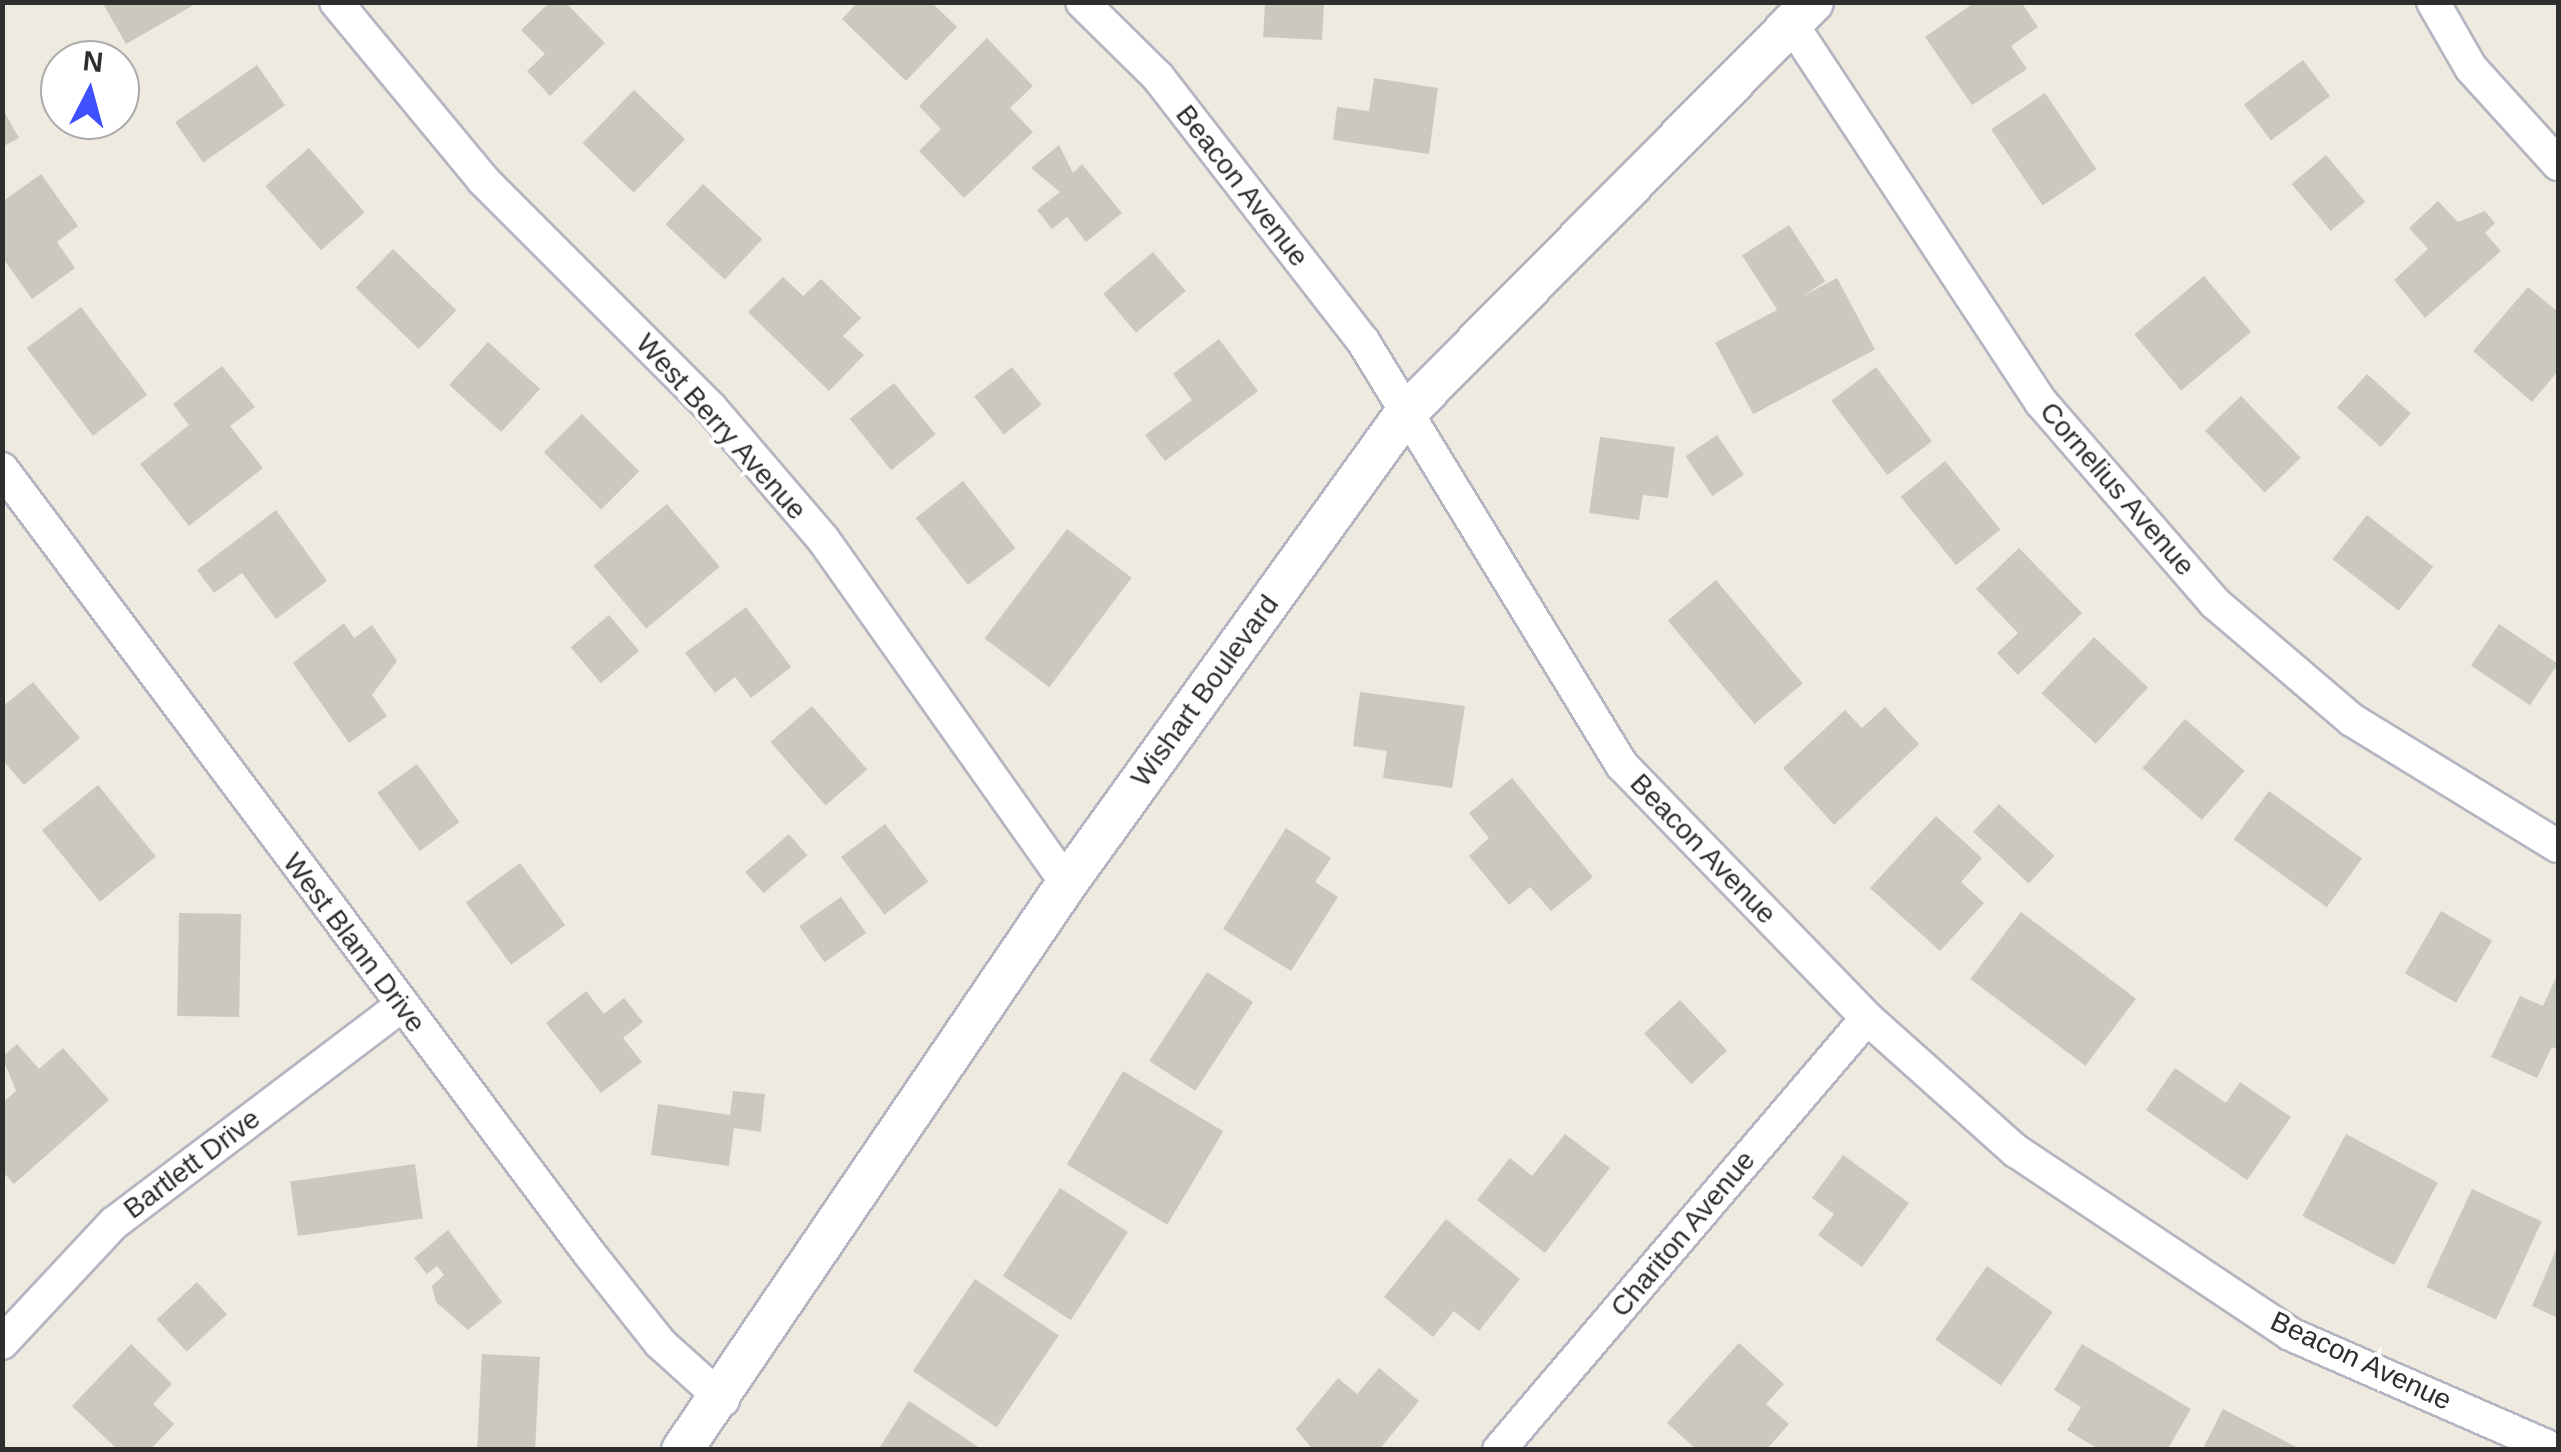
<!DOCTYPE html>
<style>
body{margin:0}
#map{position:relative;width:2561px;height:1452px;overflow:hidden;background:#efeae0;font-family:Arial,sans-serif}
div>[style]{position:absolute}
.building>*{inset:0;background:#cbc8bf;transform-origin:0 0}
.roads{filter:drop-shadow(2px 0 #b4b5c1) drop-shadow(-2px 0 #b4b5c1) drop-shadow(0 2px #b4b5c1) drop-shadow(0 -2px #b4b5c1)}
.minor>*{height:32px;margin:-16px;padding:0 16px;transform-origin:16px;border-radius:16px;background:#fff}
.tertiary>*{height:40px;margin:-20px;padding:0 20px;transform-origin:20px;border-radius:20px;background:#fff}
span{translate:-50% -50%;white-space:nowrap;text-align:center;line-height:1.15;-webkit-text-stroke:8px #fff;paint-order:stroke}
.street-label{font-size:28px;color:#2e2e2e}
.frame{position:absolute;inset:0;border:5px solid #2e2e2e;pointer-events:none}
.north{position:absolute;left:40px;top:40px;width:100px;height:100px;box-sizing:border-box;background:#fff;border:2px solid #ababab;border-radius:50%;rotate:6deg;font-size:28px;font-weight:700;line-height:40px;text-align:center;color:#2e2e2e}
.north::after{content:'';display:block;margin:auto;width:35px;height:45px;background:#3e50ff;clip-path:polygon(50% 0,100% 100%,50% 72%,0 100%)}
</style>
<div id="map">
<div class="building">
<i style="clip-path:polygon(102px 2px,199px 2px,126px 44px)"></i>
<i style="clip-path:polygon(858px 2px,931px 2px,957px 27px,906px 81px,842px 19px)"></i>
<i style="left:1265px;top:2px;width:59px;height:35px;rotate:3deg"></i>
<i style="clip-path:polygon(1975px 2px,2021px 2px,2038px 27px,2011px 46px,2027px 69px,1972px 105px,1925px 37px)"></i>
<i style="clip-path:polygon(549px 3px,566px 3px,605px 43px,550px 96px,527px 71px,545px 54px,521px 30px)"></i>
<i style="clip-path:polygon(987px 38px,1033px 86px,1010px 108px,1033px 132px,964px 198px,919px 151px,941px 129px,919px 106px)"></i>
<i style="left:2303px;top:60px;width:45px;height:74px;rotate:53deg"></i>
<i style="left:257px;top:65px;width:49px;height:100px;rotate:55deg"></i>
<i style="clip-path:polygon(1374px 78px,1438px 88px,1429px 154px,1333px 140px,1337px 107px,1369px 111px)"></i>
<i style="left:634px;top:90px;width:71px;height:74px;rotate:44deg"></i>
<i style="left:2045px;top:93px;width:92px;height:65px;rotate:56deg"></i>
<i style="clip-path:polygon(2px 108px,19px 138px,2px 147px)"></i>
<i style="clip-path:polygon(1059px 145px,1073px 173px,1082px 164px,1122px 213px,1086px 242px,1067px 217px,1052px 229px,1037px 210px,1060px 192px,1031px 168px)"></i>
<i style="left:309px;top:148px;width:85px;height:58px;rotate:49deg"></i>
<i style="left:2326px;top:155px;width:61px;height:45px;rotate:50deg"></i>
<i style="clip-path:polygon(41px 174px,78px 226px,57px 242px,75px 268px,32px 299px,2px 257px,2px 202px)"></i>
<i style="left:703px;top:184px;width:81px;height:55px;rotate:43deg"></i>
<i style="clip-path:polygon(2438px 201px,2458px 222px,2485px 211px,2495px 223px,2485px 233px,2501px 251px,2425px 318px,2394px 280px,2428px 249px,2409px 228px)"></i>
<i style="left:1789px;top:225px;width:67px;height:56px;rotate:57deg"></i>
<i style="left:393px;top:249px;width:88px;height:54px;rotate:44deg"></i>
<i style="left:1153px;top:252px;width:51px;height:65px;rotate:50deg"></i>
<i style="left:2204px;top:276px;width:73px;height:91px;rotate:50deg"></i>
<i style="clip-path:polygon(783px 277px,803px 296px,821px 279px,861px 318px,843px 336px,864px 355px,829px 391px,748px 312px)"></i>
<i style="left:1837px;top:278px;width:81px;height:138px;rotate:62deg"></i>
<i style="clip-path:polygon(2528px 287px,2558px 312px,2558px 371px,2532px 402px,2473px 351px)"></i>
<i style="left:81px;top:307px;width:110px;height:68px;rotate:53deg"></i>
<i style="clip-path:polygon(1219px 339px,1258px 391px,1165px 461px,1145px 435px,1192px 400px,1173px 374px)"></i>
<i style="left:488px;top:342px;width:70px;height:58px;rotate:42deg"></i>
<i style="clip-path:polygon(222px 366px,255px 407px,230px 426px,263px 468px,189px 526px,140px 464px,189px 425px,173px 404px)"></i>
<i style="left:1012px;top:367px;width:48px;height:48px;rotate:52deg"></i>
<i style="left:1876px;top:367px;width:93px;height:56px;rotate:53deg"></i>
<i style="left:2367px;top:374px;width:59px;height:45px;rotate:42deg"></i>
<i style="left:894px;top:383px;width:66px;height:57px;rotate:51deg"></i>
<i style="left:2241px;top:396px;width:86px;height:50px;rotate:46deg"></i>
<i style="left:582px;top:414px;width:81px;height:54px;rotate:45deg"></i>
<i style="left:1717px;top:435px;width:48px;height:38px;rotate:56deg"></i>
<i style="clip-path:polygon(1600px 437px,1675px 447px,1668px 498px,1643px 495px,1639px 520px,1589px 513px)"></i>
<i style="left:1945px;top:461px;width:88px;height:57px;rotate:51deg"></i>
<i style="left:963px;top:481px;width:85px;height:60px;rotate:52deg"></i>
<i style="left:667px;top:504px;width:82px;height:96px;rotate:50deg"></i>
<i style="clip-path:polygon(276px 510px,327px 581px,276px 619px,242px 573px,214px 593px,197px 570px)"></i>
<i style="left:2367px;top:515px;width:84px;height:56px;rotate:38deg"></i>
<i style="left:1067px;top:529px;width:81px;height:137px;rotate:37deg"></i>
<i style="clip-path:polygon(2019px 548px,2082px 613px,2018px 675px,1997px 653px,2018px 633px,1976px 589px)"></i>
<i style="left:1716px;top:580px;width:135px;height:63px;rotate:50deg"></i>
<i style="clip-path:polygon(746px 607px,791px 667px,751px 698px,735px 677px,715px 693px,685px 653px)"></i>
<i style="left:609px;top:615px;width:47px;height:50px;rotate:50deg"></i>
<i style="clip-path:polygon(344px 623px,354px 638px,372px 625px,397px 661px,372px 695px,387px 716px,349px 743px,293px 663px)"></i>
<i style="left:2499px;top:624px;width:71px;height:50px;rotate:34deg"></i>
<i style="left:2094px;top:637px;width:74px;height:77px;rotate:43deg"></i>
<i style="clip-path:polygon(33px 682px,80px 738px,24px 785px,2px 759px,2px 707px)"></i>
<i style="clip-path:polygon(1360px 692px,1465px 706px,1452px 788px,1383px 778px,1387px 751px,1353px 746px)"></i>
<i style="left:812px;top:706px;width:84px;height:55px;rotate:49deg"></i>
<i style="clip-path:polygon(1885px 707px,1919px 744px,1834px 825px,1783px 768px,1845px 710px,1862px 728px)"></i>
<i style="left:2185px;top:719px;width:79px;height:65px;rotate:41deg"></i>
<i style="left:417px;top:764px;width:72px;height:49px;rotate:54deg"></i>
<i style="clip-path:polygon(1512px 778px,1593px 877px,1551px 911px,1530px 887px,1509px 905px,1469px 856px,1489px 838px,1469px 813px)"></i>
<i style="left:98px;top:785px;width:92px;height:72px;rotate:51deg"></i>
<i style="left:2269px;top:791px;width:115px;height:60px;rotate:36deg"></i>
<i style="left:1999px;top:804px;width:76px;height:38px;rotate:43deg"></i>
<i style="clip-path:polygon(1936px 816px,1982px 858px,1961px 882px,1984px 903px,1940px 951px,1870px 888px)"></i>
<i style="left:885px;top:824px;width:72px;height:55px;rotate:53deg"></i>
<i style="clip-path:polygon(1286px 828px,1331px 858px,1315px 882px,1338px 897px,1291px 971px,1223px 929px)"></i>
<i style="left:789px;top:834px;width:28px;height:58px;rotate:49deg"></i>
<i style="left:520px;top:863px;width:77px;height:67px;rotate:54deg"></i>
<i style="left:841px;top:897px;width:44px;height:51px;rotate:55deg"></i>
<i style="left:2441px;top:911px;width:59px;height:72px;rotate:30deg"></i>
<i style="left:2021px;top:912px;width:144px;height:84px;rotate:37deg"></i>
<i style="left:179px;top:913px;width:62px;height:103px;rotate:1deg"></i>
<i style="left:1207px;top:972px;width:55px;height:106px;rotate:33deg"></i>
<i style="clip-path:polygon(2558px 973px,2558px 1050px,2552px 1047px,2537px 1078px,2491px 1057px,2520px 996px,2543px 1006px)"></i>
<i style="clip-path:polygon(586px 991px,604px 1014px,624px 998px,643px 1022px,623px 1038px,642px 1062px,601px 1093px,546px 1023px)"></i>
<i style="left:1680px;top:1000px;width:69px;height:49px;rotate:47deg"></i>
<i style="clip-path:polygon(17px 1044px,39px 1069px,63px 1048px,109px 1100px,14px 1184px,2px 1171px,2px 1103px,16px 1091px,2px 1057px)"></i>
<i style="clip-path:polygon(2175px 1068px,2226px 1103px,2240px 1082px,2291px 1117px,2247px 1180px,2146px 1110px)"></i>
<i style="left:1123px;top:1071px;width:117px;height:109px;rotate:31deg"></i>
<i style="clip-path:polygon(733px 1091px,765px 1094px,761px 1132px,734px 1128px,729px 1166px,651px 1155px,658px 1104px,730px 1115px)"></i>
<i style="clip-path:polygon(1565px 1134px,1610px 1168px,1545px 1253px,1477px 1200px,1510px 1158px,1532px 1176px)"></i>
<i style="left:2346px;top:1134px;width:104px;height:93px;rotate:28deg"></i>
<i style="clip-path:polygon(1843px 1155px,1909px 1203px,1862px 1267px,1818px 1235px,1834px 1214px,1812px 1198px)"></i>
<i style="left:415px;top:1164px;width:55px;height:126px;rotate:82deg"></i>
<i style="left:1060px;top:1188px;width:81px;height:105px;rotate:33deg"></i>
<i style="left:2472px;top:1189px;width:77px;height:108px;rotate:25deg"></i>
<i style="clip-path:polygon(1446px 1219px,1520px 1279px,1479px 1331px,1454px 1311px,1433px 1337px,1384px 1297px)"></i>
<i style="clip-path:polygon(448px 1230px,502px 1302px,468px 1330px,436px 1302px,432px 1286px,444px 1275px,437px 1266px,427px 1274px,414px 1258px)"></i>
<i style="clip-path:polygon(2558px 1245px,2558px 1318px,2532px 1306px)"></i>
<i style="left:1987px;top:1266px;width:80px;height:90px;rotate:35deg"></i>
<i style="left:975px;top:1279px;width:101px;height:111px;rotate:34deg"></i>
<i style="left:197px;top:1282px;width:44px;height:55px;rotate:47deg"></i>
<i style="clip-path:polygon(1739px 1343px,1784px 1384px,1766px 1404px,1789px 1424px,1766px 1450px,1697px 1450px,1667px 1423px)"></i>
<i style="clip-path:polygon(131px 1344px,172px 1384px,153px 1404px,174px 1424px,150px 1450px,118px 1450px,72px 1406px)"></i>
<i style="clip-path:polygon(2082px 1344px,2191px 1409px,2167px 1450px,2100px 1450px,2067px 1430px,2081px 1407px,2054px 1390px)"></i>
<i style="left:482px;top:1354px;width:58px;height:94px;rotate:3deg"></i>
<i style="clip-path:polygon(1379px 1368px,1419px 1401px,1379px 1450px,1313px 1450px,1296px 1429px,1338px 1378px,1357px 1394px)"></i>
<i style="clip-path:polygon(909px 1401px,983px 1450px,878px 1450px)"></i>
<i style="clip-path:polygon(2223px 1409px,2302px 1450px,2202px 1450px)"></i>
</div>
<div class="roads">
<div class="minor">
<i style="left:336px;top:2px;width:231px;rotate:50.4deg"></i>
<i style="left:483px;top:180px;width:322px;rotate:45deg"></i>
<i style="left:711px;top:408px;width:172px;rotate:49.5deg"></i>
<i style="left:823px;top:539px;width:422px;rotate:54.7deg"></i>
<i style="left:1082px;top:2px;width:107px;rotate:44.6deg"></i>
<i style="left:1158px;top:77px;width:334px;rotate:52.2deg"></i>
<i style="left:1363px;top:341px;width:497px;rotate:58.6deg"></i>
<i style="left:1622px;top:765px;width:352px;rotate:45.9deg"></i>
<i style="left:1867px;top:1018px;width:200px;rotate:41.8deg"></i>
<i style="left:2016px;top:1151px;width:329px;rotate:33.7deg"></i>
<i style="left:2290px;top:1334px;width:289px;rotate:23.6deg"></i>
<i style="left:2433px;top:2px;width:76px;rotate:60.1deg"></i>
<i style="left:2471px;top:68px;width:130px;rotate:47.8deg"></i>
<i style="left:1789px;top:20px;width:458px;rotate:56.6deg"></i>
<i style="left:2041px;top:402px;width:266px;rotate:49.1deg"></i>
<i style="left:2215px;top:603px;width:180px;rotate:40.5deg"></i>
<i style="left:2352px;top:720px;width:241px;rotate:31.5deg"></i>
<i style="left:2px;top:469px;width:979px;rotate:53.18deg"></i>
<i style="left:589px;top:1253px;width:115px;rotate:51.7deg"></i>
<i style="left:660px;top:1343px;width:85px;rotate:42.1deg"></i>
<i style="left:2px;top:1343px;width:164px;rotate:-47deg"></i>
<i style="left:114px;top:1223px;width:360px;rotate:-37.1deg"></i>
<i style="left:1499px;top:1450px;width:567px;rotate:-49.57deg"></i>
</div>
<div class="tertiary">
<i style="left:682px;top:1450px;width:685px;rotate:-55.82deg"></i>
<i style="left:1067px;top:883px;width:577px;rotate:-54.24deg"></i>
<i style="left:1404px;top:415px;width:581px;rotate:-45.28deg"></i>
</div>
</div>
<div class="street-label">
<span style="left:1242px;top:186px;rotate:52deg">Beacon Avenue</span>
<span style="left:721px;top:427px;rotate:48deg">West Berry Avenue</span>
<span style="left:2117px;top:489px;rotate:49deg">Cornelius Avenue</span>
<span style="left:1205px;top:691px;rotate:-54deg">Wishart Boulevard</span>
<span style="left:1703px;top:849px;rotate:46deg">Beacon Avenue</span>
<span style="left:354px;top:943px;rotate:53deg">West Blann Drive</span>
<span style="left:192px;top:1164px;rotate:-37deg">Bartlett Drive</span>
<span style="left:1683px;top:1234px;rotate:-50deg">Chariton Avenue</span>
<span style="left:2361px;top:1361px;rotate:25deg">Beacon Avenue</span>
</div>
<div class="frame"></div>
<div class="north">N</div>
</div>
